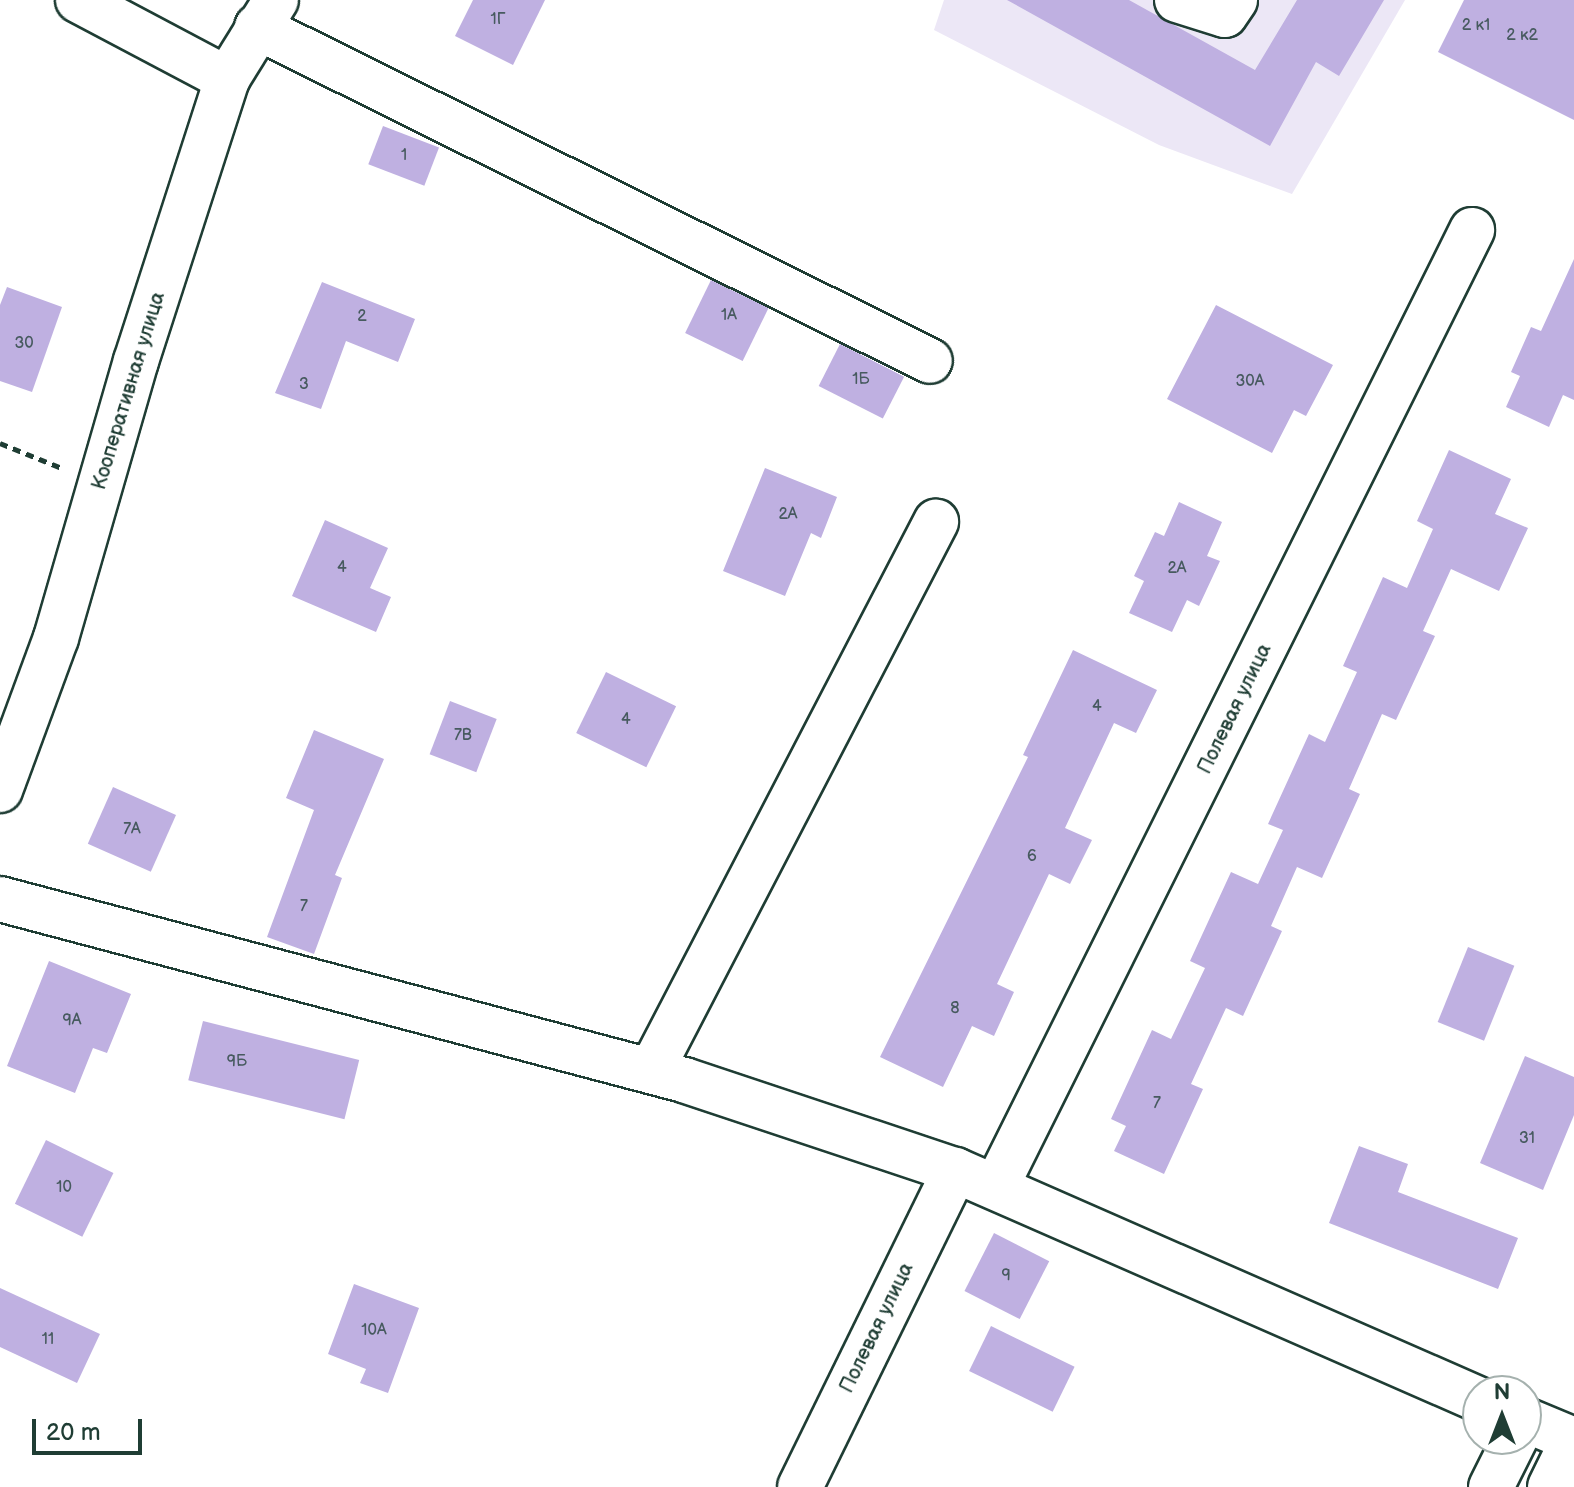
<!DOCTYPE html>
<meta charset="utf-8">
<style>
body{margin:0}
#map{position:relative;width:1574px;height:1487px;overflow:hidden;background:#fff;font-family:"Balsamiq Sans",sans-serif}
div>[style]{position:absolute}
.built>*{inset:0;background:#ece7f6}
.building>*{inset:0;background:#bfb0e1;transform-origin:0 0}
.path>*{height:5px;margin-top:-2.5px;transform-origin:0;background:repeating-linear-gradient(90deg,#1f3d34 0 8px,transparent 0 14px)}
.roads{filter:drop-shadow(2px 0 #1f3d34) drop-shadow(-2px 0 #1f3d34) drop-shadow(0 2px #1f3d34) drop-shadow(0 -2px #1f3d34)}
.minor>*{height:44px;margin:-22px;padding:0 22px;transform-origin:22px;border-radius:22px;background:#fff}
span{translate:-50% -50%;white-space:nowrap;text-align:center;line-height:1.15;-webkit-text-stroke:7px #fff;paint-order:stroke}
.number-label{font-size:16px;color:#475a5f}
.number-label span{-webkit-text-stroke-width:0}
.street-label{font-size:20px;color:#1f3d34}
.north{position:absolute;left:1462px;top:1375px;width:80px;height:80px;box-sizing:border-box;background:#fff;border:2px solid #a5b1ae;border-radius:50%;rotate:0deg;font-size:22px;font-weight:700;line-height:32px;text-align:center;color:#1f3d34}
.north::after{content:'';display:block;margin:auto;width:28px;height:36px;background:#1f3d34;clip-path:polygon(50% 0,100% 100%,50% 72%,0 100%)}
.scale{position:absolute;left:32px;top:1419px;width:110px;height:36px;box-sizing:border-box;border:4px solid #1f3d34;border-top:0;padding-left:10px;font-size:24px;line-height:28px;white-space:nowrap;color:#1f3d34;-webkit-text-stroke:6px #fff;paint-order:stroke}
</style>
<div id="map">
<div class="built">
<i style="clip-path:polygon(944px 0,1405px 0,1292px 194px,1159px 145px,934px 30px)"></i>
</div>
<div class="building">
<i style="clip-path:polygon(473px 0,545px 0,513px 65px,455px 36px)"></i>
<i style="clip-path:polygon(1007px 0,1129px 0,1255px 70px,1297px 0,1384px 0,1339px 76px,1316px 62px,1270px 146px)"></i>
<i style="clip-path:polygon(1464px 0,1574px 0,1574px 120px,1438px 52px)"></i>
<i style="left:383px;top:126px;width:60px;height:41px;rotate:21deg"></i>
<i style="clip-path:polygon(1574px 259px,1574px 400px,1563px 395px,1549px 427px,1506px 407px,1520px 376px,1511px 372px,1531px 327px,1541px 331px)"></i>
<i style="left:711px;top:280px;width:64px;height:59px;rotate:26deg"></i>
<i style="clip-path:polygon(322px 282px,415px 319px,398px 362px,346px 341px,321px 409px,275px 393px)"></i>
<i style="clip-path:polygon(7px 287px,62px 307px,32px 392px,0 381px,0 305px)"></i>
<i style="clip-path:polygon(1216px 305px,1333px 365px,1306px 416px,1294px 410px,1272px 453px,1167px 399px)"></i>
<i style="left:840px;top:344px;width:72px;height:47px;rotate:27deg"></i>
<i style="clip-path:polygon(1449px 450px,1511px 479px,1495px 514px,1528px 528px,1499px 591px,1451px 569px,1423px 631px,1435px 636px,1396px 720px,1382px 714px,1349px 789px,1360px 794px,1322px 878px,1297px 867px,1271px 926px,1282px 931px,1243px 1016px,1226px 1008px,1191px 1084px,1203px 1089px,1164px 1174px,1114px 1151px,1126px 1126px,1111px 1119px,1152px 1030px,1171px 1039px,1205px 968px,1190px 961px,1231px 872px,1258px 884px,1283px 830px,1268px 824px,1309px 734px,1325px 742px,1357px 672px,1343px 666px,1383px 577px,1407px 588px,1433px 529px,1417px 521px)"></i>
<i style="clip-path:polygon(765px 468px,837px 497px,821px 538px,811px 533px,785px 596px,723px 571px)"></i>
<i style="clip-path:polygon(1179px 502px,1222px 522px,1207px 556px,1220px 561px,1199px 606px,1187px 600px,1172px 632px,1129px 613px,1144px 581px,1134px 576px,1155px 532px,1164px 536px)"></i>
<i style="clip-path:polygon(325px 520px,388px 548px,370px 588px,391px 597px,376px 632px,292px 596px)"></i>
<i style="clip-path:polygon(1073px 650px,1157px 690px,1136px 733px,1114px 723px,1065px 828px,1092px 840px,1070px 884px,1049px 874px,997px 984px,1014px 992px,994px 1036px,972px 1026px,943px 1087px,880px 1057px,1028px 757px,1023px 755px)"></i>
<i style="left:606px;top:672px;width:78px;height:68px;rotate:26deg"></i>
<i style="left:450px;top:701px;width:50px;height:57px;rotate:21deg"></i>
<i style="clip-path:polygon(314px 730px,384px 759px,335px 875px,342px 878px,314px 954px,267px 937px,314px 810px,286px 798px)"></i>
<i style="left:113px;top:787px;width:69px;height:62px;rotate:24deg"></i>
<i style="left:1468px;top:947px;width:50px;height:81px;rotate:22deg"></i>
<i style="clip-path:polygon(49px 961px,131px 994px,107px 1053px,93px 1048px,75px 1093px,7px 1066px)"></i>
<i style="left:203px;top:1021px;width:161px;height:61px;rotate:14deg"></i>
<i style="clip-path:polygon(1525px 1056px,1574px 1077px,1574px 1115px,1543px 1190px,1480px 1163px)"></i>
<i style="left:46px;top:1140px;width:75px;height:71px;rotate:26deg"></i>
<i style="clip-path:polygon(1359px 1146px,1408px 1164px,1398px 1192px,1518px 1238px,1498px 1289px,1329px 1223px)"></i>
<i style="left:994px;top:1233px;width:62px;height:65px;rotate:27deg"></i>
<i style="clip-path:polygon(354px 1284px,419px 1308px,388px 1393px,360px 1383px,366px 1369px,328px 1354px)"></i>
<i style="clip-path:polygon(0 1288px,100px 1334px,77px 1383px,0 1347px)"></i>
<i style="left:991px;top:1326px;width:93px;height:50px;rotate:26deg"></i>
</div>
<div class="path">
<i style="left:0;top:443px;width:67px;rotate:22deg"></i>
</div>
<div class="roads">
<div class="minor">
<i style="left:78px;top:0;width:169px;rotate:27.9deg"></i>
<i style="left:1177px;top:0;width:50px;rotate:17.4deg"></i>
<i style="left:1225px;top:15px;width:18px;rotate:-56deg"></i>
<i style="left:257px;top:27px;width:751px;rotate:26.39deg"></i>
<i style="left:0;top:790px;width:162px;rotate:-69.8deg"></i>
<i style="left:56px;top:638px;width:288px;rotate:-73.9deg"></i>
<i style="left:136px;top:361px;width:296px;rotate:-72.1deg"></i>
<i style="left:227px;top:79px;width:93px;rotate:-58.2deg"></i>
<i style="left:0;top:899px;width:708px;rotate:14.82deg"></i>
<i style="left:684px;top:1080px;width:286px;rotate:18.4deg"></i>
<i style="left:955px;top:1170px;width:571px;rotate:23.65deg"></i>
<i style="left:651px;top:1071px;width:619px;rotate:-62.57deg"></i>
<i style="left:996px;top:1187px;width:1069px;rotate:-63.55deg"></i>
<i style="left:1526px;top:1420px;width:52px;rotate:22.6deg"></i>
<i style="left:800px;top:1487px;width:353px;rotate:-63.9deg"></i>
<i style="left:1491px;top:1487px;width:54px;rotate:-63.4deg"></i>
<i style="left:1550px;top:1487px;width:52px;rotate:-63.9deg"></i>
</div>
</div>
<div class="number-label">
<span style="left:498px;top:20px">1Г</span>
<span style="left:1476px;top:26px">2 к1</span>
<span style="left:1522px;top:36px">2 к2</span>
<span style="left:404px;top:156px">1</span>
<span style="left:729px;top:316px">1А</span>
<span style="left:362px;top:317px">2</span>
<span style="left:24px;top:344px">30</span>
<span style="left:861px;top:380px">1Б</span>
<span style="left:1250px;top:382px">30А</span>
<span style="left:304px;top:385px">3</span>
<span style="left:788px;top:515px">2А</span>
<span style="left:342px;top:568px">4</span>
<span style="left:1177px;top:569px">2А</span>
<span style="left:1097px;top:707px">4</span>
<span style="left:626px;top:720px">4</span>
<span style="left:463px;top:736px">7В</span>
<span style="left:132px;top:830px">7А</span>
<span style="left:1032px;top:857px">6</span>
<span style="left:304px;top:907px">7</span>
<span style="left:955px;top:1009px">8</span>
<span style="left:72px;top:1021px">9А</span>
<span style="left:237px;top:1062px">9Б</span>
<span style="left:1157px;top:1104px">7</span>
<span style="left:1527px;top:1139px">31</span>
<span style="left:64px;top:1188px">10</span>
<span style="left:1006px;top:1276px">9</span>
<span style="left:374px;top:1331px">10А</span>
<span style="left:48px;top:1340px">11</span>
</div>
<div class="street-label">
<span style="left:129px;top:391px;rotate:-73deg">Кооперативная улица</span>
<span style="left:1235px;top:709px;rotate:-64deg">Полевая улица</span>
<span style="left:877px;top:1328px;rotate:-64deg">Полевая улица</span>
</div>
<div class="north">N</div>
<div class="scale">20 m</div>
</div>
